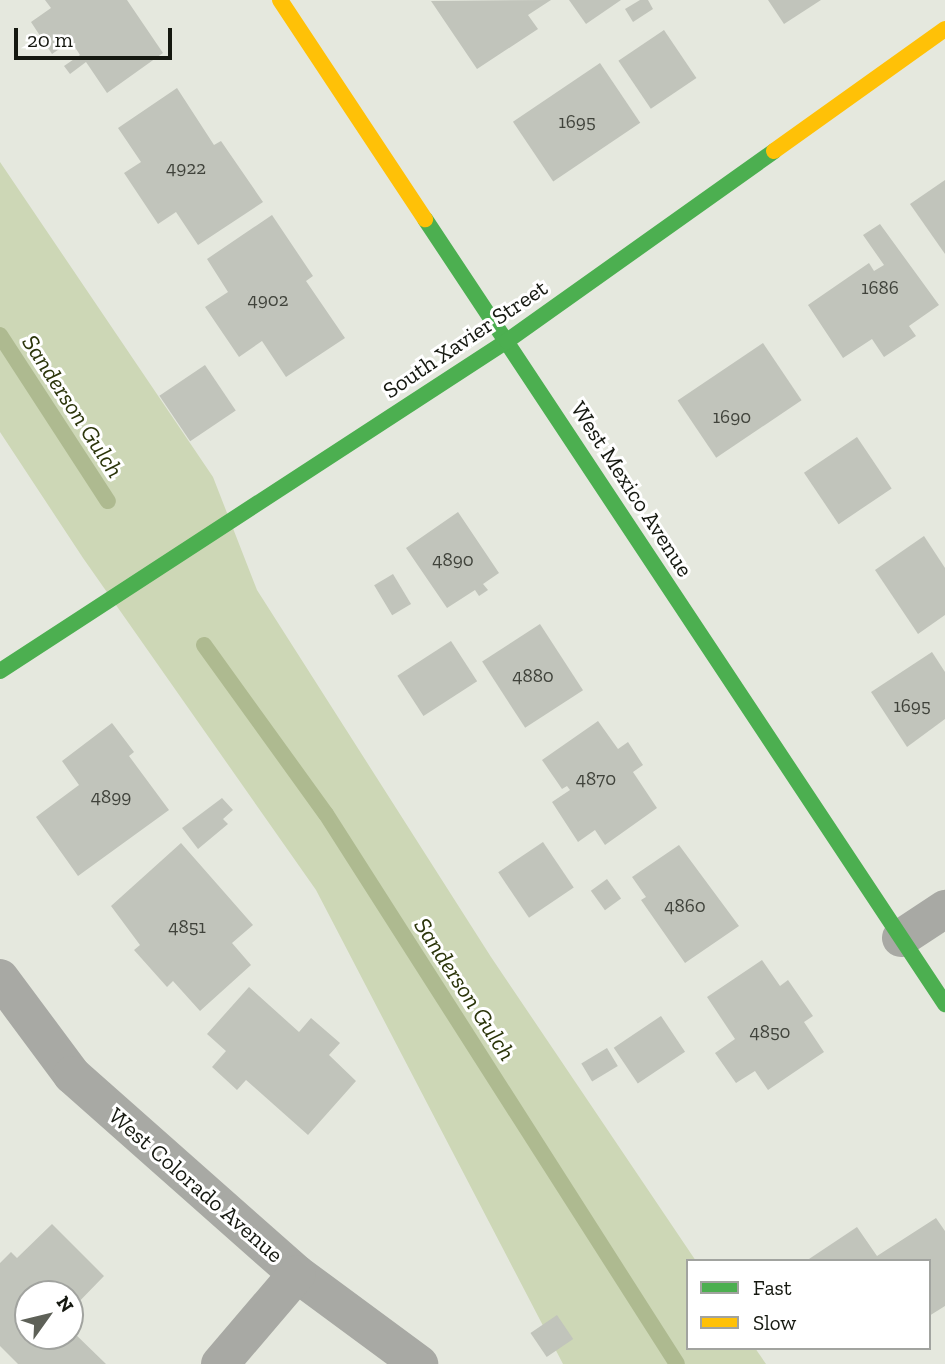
<!DOCTYPE html>
<style>
body{margin:0}
#map{position:relative;width:945px;height:1364px;overflow:hidden;background:#e5e8de;font-family:"Zilla Slab",serif}
div>[style]{position:absolute}
.green>*{inset:0;background:#cdd7b6}
.stream>*{height:16px;margin:-8px;padding:0 8px;transform-origin:8px;border-radius:8px;background:#aeba90}
.building>*{inset:0;background:#c1c4bb;transform-origin:0 0}
.street>*{height:38px;margin:-19px;padding:0 19px;transform-origin:19px;border-radius:19px;background:#a8a9a4}
.fast>*{height:16px;margin:-8px;padding:0 8px;transform-origin:8px;border-radius:8px;background:#4caf50}
.slow>*{height:16px;margin:-8px;padding:0 8px;transform-origin:8px;border-radius:8px;background:#ffc107}
span{translate:-50% -50%;white-space:nowrap;text-align:center;line-height:1.15;-webkit-text-stroke:6px #fff;paint-order:stroke}
.number-label{font-size:19px;color:#40433b}
.number-label span{-webkit-text-stroke-width:0}
.street-label{font-size:23px;color:#151810}
.water-label{font-size:24px;color:#2b350a;font-style:italic}
.legend{position:absolute;left:686px;top:1259px;width:245px;height:91px;box-sizing:border-box;background:#fff;border:2px solid #a1a39f;margin:0;padding:9px 12px;list-style:none;font-size:21px;color:#151810}
.legend li{display:flex;align-items:center;gap:14px;height:35px}
.legend b{width:35px;border:2px solid #a1a39f}
.north{position:absolute;left:14px;top:1280px;width:70px;height:70px;box-sizing:border-box;background:#fff;border:2px solid #a1a39f;border-radius:50%;rotate:56deg;font-size:19px;font-weight:700;line-height:28px;text-align:center;color:#151810}
.north::after{content:'';display:block;margin:auto;width:24px;height:32px;background:#5e6158;clip-path:polygon(50% 0,100% 100%,50% 72%,0 100%)}
.scale{position:absolute;left:14px;top:28px;width:158px;height:32px;box-sizing:border-box;border:4px solid #151810;border-top:0;padding-left:9px;font-size:21px;line-height:24px;white-space:nowrap;color:#151810;-webkit-text-stroke:5px #fff;paint-order:stroke}
</style>
<div id="map">
<div class="green">
<i style="clip-path:polygon(0 162px,213px 477px,257px 590px,491px 957px,696px 1261px,688px 1261px,688px 1348px,755px 1348px,766px 1364px,563px 1364px,316px 890px,83px 558px,0 432px)"></i>
</div>
<div class="stream">
<i style="left:0;top:335px;width:198px;rotate:57deg"></i>
<i style="left:204px;top:645px;width:208px;rotate:54.2deg"></i>
<i style="left:326px;top:814px;width:652px;rotate:57.45deg"></i>
</div>
<div class="building">
<i style="clip-path:polygon(45px 0,127px 0,163px 53px,107px 93px,86px 62px,70px 74px,64px 66px,80px 55px,71px 41px,52px 54px,31px 22px,51px 8px)"></i>
<i style="clip-path:polygon(551px 0,528px 15px,538px 29px,477px 69px,431px 1px)"></i>
<i style="clip-path:polygon(569px 0,621px 0,586px 24px)"></i>
<i style="clip-path:polygon(640px 0,648px 0,653px 9px,633px 22px,625px 9px)"></i>
<i style="clip-path:polygon(768px 0,821px 0,784px 24px)"></i>
<i style="left:664px;top:30px;width:58px;height:55px;rotate:56deg"></i>
<i style="left:600px;top:63px;width:72px;height:105px;rotate:56deg"></i>
<i style="clip-path:polygon(177px 88px,214px 145px,221px 141px,263px 202px,198px 245px,176px 212px,158px 224px,124px 173px,141px 162px,118px 128px)"></i>
<i style="clip-path:polygon(945px 180px,945px 254px,910px 204px)"></i>
<i style="clip-path:polygon(272px 215px,313px 276px,306px 281px,345px 338px,286px 377px,262px 341px,239px 357px,205px 307px,228px 292px,207px 259px)"></i>
<i style="clip-path:polygon(880px 224px,939px 305px,909px 326px,916px 336px,884px 357px,872px 339px,843px 358px,808px 305px,869px 263px,874px 271px,884px 265px,863px 235px)"></i>
<i style="left:763px;top:343px;width:69px;height:103px;rotate:56deg"></i>
<i style="left:205px;top:365px;width:55px;height:55px;rotate:56deg"></i>
<i style="left:857px;top:437px;width:62px;height:64px;rotate:56deg"></i>
<i style="clip-path:polygon(458px 512px,499px 573px,483px 584px,488px 590px,479px 596px,475px 590px,447px 608px,406px 548px)"></i>
<i style="clip-path:polygon(924px 536px,945px 568px,945px 615px,918px 634px,875px 570px)"></i>
<i style="left:393px;top:574px;width:35px;height:22px;rotate:59deg"></i>
<i style="left:540px;top:624px;width:79px;height:69px;rotate:57deg"></i>
<i style="left:451px;top:641px;width:48px;height:64px;rotate:57deg"></i>
<i style="clip-path:polygon(932px 652px,945px 672px,945px 719px,907px 747px,871px 692px)"></i>
<i style="clip-path:polygon(598px 721px,618px 749px,628px 742px,643px 765px,633px 772px,657px 808px,605px 845px,595px 830px,578px 842px,552px 802px,570px 790px,567px 786px,562px 789px,542px 760px)"></i>
<i style="clip-path:polygon(112px 723px,134px 752px,129px 756px,169px 810px,78px 876px,36px 817px,79px 785px,62px 761px)"></i>
<i style="clip-path:polygon(222px 798px,233px 810px,223px 819px,228px 824px,198px 849px,182px 828px)"></i>
<i style="left:543px;top:842px;width:55px;height:54px;rotate:56deg"></i>
<i style="clip-path:polygon(181px 843px,253px 925px,232px 943px,251px 965px,200px 1011px,173px 981px,167px 987px,134px 950px,140px 945px,111px 906px)"></i>
<i style="clip-path:polygon(679px 845px,739px 926px,685px 963px,641px 900px,646px 897px,632px 877px)"></i>
<i style="left:607px;top:879px;width:24px;height:20px;rotate:54deg"></i>
<i style="clip-path:polygon(762px 960px,780px 986px,788px 980px,813px 1016px,804px 1022px,824px 1052px,768px 1090px,755px 1071px,736px 1083px,715px 1053px,735px 1039px,707px 997px)"></i>
<i style="clip-path:polygon(249px 987px,299px 1032px,311px 1018px,340px 1043px,329px 1055px,356px 1081px,308px 1135px,246px 1080px,237px 1090px,212px 1067px,226px 1051px,207px 1034px)"></i>
<i style="left:661px;top:1016px;width:43px;height:57px;rotate:56deg"></i>
<i style="left:607px;top:1048px;width:21px;height:30px;rotate:59deg"></i>
<i style="clip-path:polygon(936px 1218px,945px 1231px,945px 1306px,929px 1316px,929px 1261px,809px 1259px,857px 1227px,877px 1256px)"></i>
<i style="clip-path:polygon(52px 1224px,104px 1276px,70px 1311px,70px 1294px,28px 1294px,28px 1336px,70px 1336px,70px 1329px,106px 1364px,18px 1364px,0 1346px,0 1263px,11px 1252px,17px 1258px)"></i>
<i style="left:557px;top:1315px;width:29px;height:32px;rotate:56deg"></i>
</div>
<div class="street">
<i style="left:901px;top:938px;width:53px;rotate:-33.4deg"></i>
<i style="left:0;top:978px;width:121px;rotate:53.4deg"></i>
<i style="left:72px;top:1075px;width:300px;rotate:41.5deg"></i>
<i style="left:297px;top:1274px;width:152px;rotate:36.4deg"></i>
<i style="left:220px;top:1364px;width:118px;rotate:-49.5deg"></i>
</div>
<div class="fast">
<i style="left:425px;top:219px;width:942px;rotate:56.48deg"></i>
<i style="left:0;top:671px;width:605px;rotate:-33.06deg"></i>
<i style="left:507px;top:341px;width:328px;rotate:-35.4deg"></i>
</div>
<div class="slow">
<i style="left:280px;top:0;width:263px;rotate:56.5deg"></i>
<i style="left:774px;top:151px;width:210px;rotate:-35.5deg"></i>
</div>
<div class="number-label">
<span style="left:577px;top:122px">1695</span>
<span style="left:186px;top:168px">4922</span>
<span style="left:880px;top:288px">1686</span>
<span style="left:268px;top:300px">4902</span>
<span style="left:732px;top:417px">1690</span>
<span style="left:453px;top:560px">4890</span>
<span style="left:533px;top:676px">4880</span>
<span style="left:912px;top:706px">1695</span>
<span style="left:596px;top:779px">4870</span>
<span style="left:111px;top:797px">4899</span>
<span style="left:685px;top:906px">4860</span>
<span style="left:187px;top:927px">4851</span>
<span style="left:770px;top:1032px">4850</span>
</div>
<div class="street-label">
<span style="left:465px;top:339px;rotate:-34deg">South Xavier Street</span>
<span style="left:632px;top:489px;rotate:57deg">West Mexico Avenue</span>
<span style="left:196px;top:1185px;rotate:41deg">West Colorado Avenue</span>
</div>
<div class="water-label">
<span style="left:73px;top:406px;rotate:57deg">Sanderson Gulch</span>
<span style="left:465px;top:989px;rotate:57deg">Sanderson Gulch</span>
</div>
<ul class="legend">
<li><b style="height:9px;background:#4caf50"></b>Fast</li>
<li><b style="height:9px;background:#ffc107"></b>Slow</li>
</ul>
<div class="north">N</div>
<div class="scale">20 m</div>
</div>
